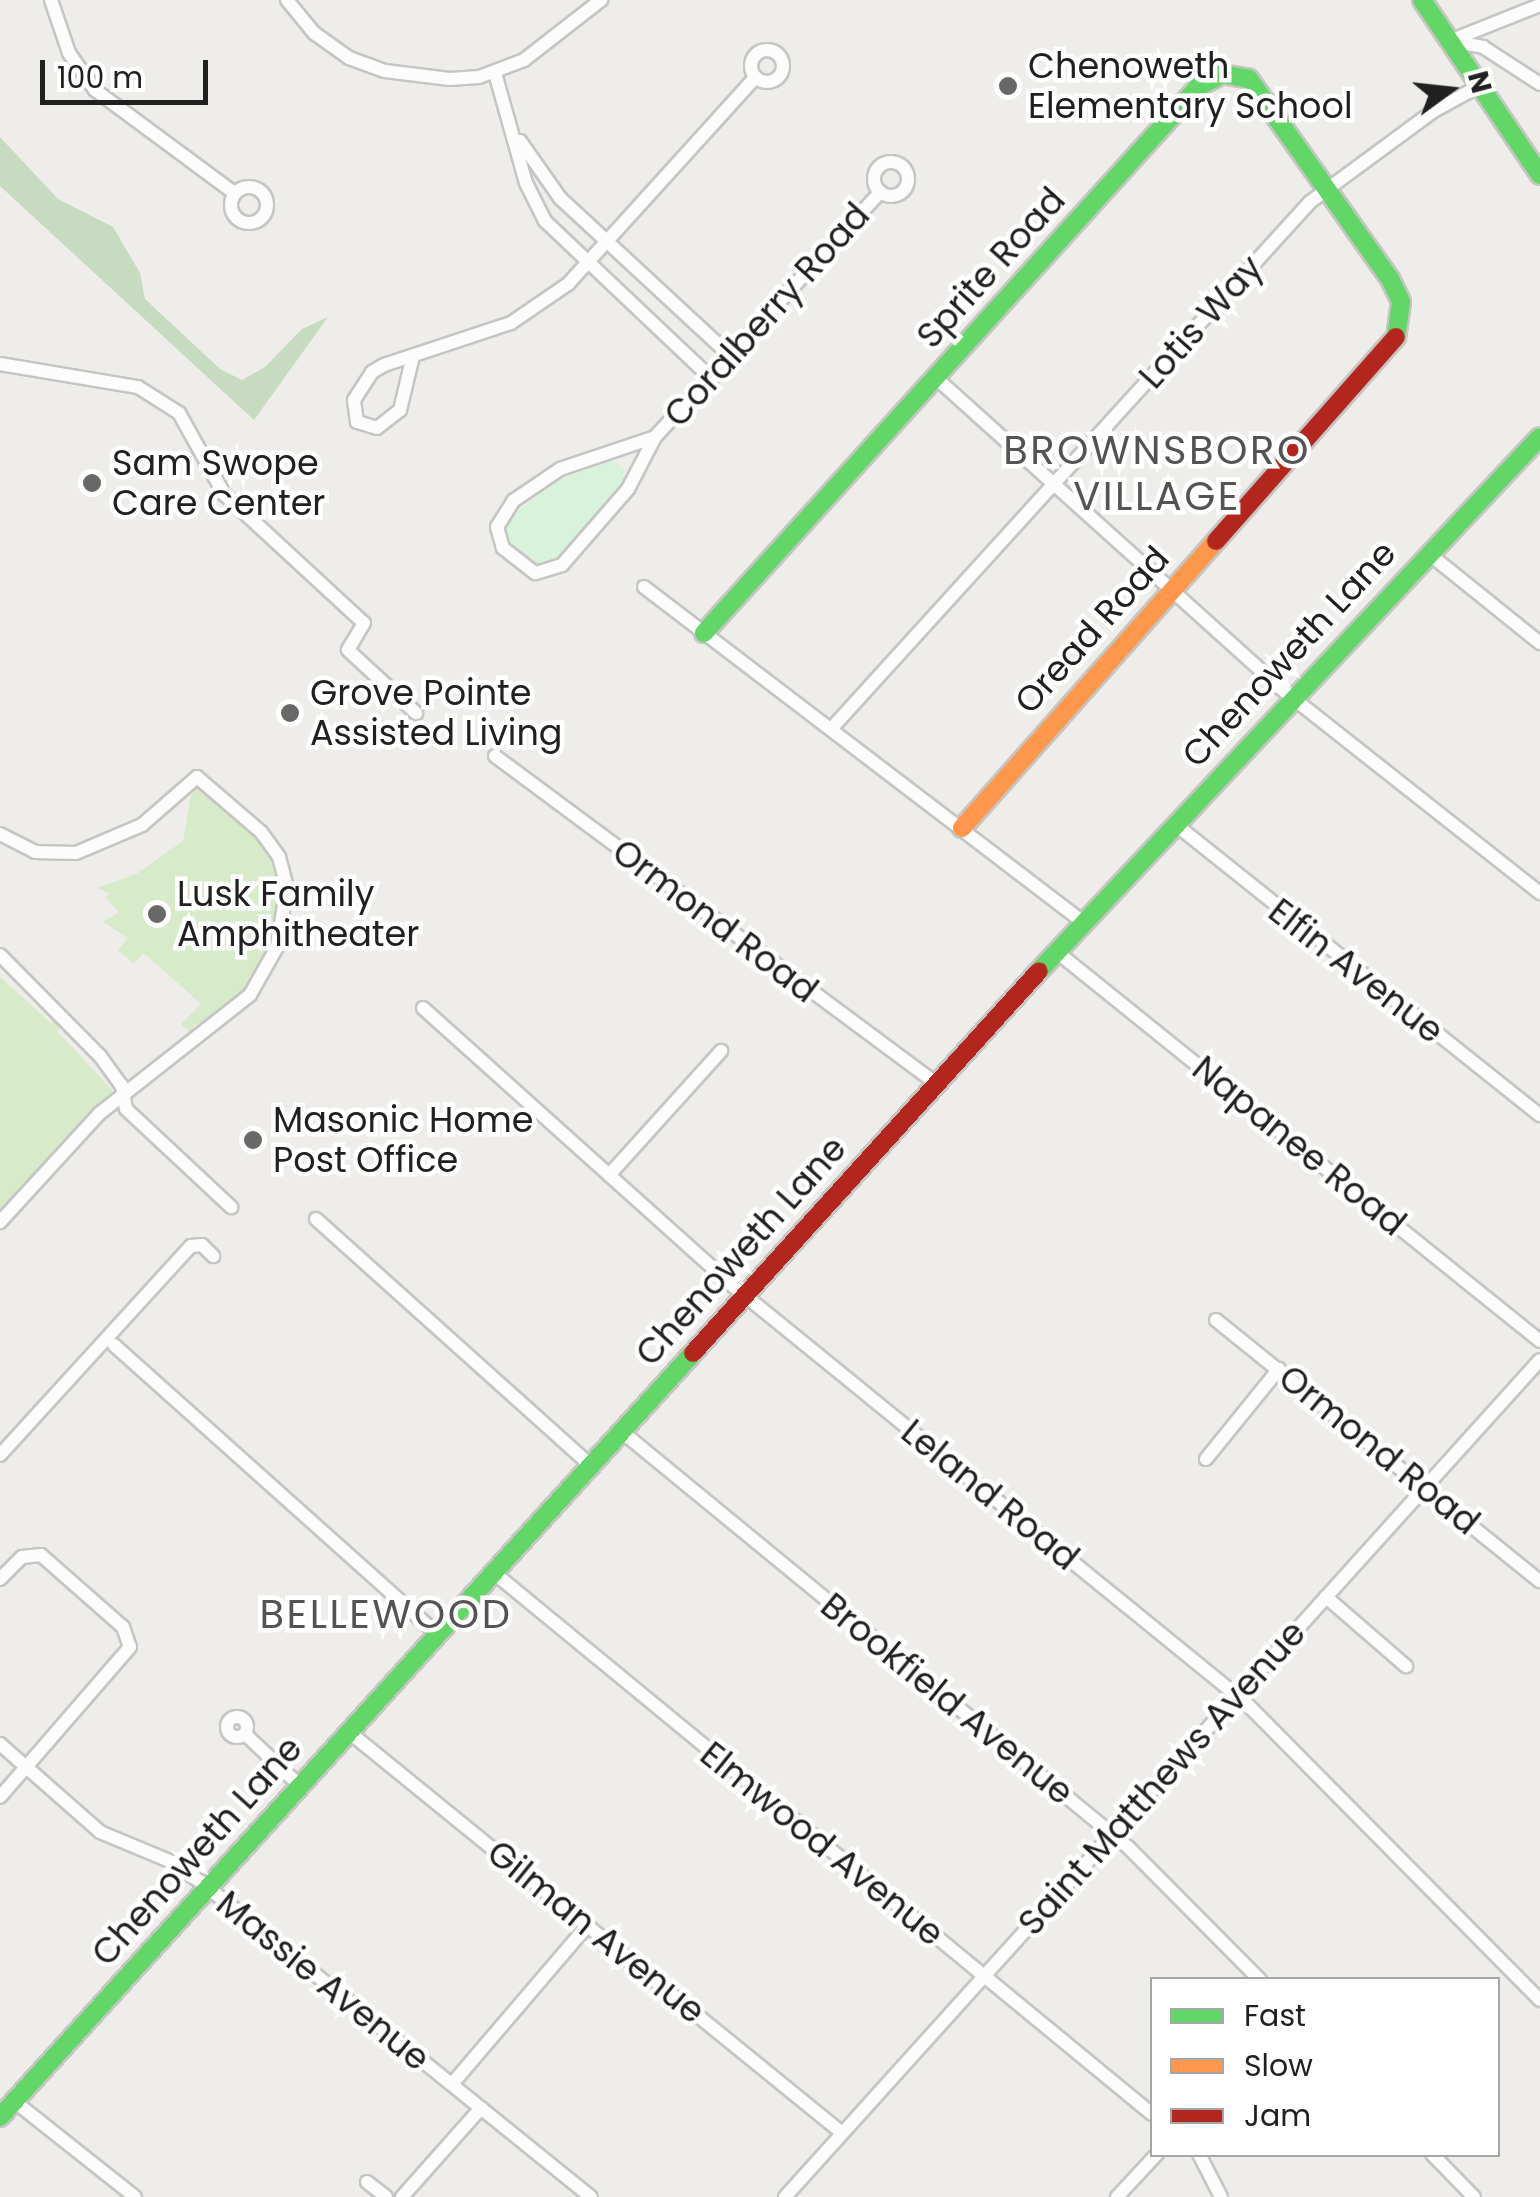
<!DOCTYPE html>
<style>
body{margin:0}
#map{position:relative;width:1540px;height:2197px;overflow:hidden;background:#eeede9;font-family:Poppins,sans-serif}
div>[style]{position:absolute}
.grass>*{inset:0;background:#d7eaca}
.forest>*{inset:0;background:#c6dbc0}
.park>*{inset:0;background:#d9f2dc}
.roads{filter:drop-shadow(2px 0 #c5c5c3) drop-shadow(-2px 0 #c5c5c3) drop-shadow(0 2px #c5c5c3) drop-shadow(0 -2px #c5c5c3)}
.street>*{height:12px;margin:-6px;padding:0 6px;transform-origin:6px;border-radius:6px;background:#fcfcfc}
.street>.ring{margin:-6px;padding:0;box-sizing:content-box;background:none;border:12px solid #fcfcfc;border-radius:50%}
.fast>*{height:18px;margin:-9px;padding:0 9px;transform-origin:9px;border-radius:9px;background:#63d668}
.slow>*{height:18px;margin:-9px;padding:0 9px;transform-origin:9px;border-radius:9px;background:#ff974d}
.jam>*{height:18px;margin:-9px;padding:0 9px;transform-origin:9px;border-radius:9px;background:#b3261e}
.dots>*{width:28px;height:28px;translate:-50% -50%;box-sizing:border-box;border:5px solid #fff;border-radius:50%}
span{translate:-50% -50%;white-space:nowrap;text-align:center;line-height:1.15;-webkit-text-stroke:9px #fff;paint-order:stroke}
.poi-label{font-size:35px;color:#202020}
.left{translate:0 -50%;text-align:left}
.street-label{font-size:35px;color:#202020}
.quarter-label{font-size:40px;color:#535353;letter-spacing:2.5px}
.legend{position:absolute;left:1150px;top:1977px;width:350px;height:180px;box-sizing:border-box;background:#fff;border:2px solid #a6a6a6;margin:0;padding:12px 18px;list-style:none;font-size:30px;color:#202020}
.legend li{display:flex;align-items:center;gap:20px;height:50px}
.legend b{width:50px;border:2px solid #a6a6a6}
.north{position:absolute;left:1400px;top:40px;width:100px;height:100px;-webkit-text-stroke:8px #fff;paint-order:stroke;rotate:75deg;font-size:28px;font-weight:700;line-height:40px;text-align:center;color:#202020}
.north::after{content:'';display:block;margin:auto;width:35px;height:45px;background:#202020;clip-path:polygon(50% 0,100% 100%,50% 72%,0 100%)}
.scale{position:absolute;left:40px;top:60px;width:168px;height:45px;box-sizing:border-box;border:5px solid #202020;border-top:0;padding-left:12px;font-size:30px;line-height:35px;white-space:nowrap;color:#202020;-webkit-text-stroke:8px #fff;paint-order:stroke}
</style>
<div id="map">
<div class="grass">
<i style="clip-path:polygon(200px 784px,269px 848px,281px 897px,268px 960px,253px 984px,214px 1020px,194px 1025px,192px 1035px,181px 1024px,201px 1004px,144px 953px,134px 964px,118px 950px,128px 938px,103px 922px,119px 912px,106px 898px,109px 893px,97px 888px,136px 874px,183px 841px,191px 795px)"></i>
<i style="clip-path:polygon(0 977px,51px 1023px,57px 1018px,63px 1024px,57px 1031px,113px 1091px,0 1216px)"></i>
</div>
<div class="forest">
<i style="clip-path:polygon(0 137px,58px 199px,113px 227px,140px 273px,145px 299px,220px 369px,242px 380px,265px 367px,302px 329px,328px 317px,254px 420px,0 186px)"></i>
</div>
<div class="park">
<i style="clip-path:polygon(611px 460px,624px 469px,623px 485px,558px 561px,537px 569px,507px 548px,503px 528px,510px 517px,559px 480px)"></i>
</div>
<div class="roads">
<div class="street">
<i style="left:51px;top:0;width:56px;rotate:71.2deg"></i>
<i style="left:69px;top:53px;width:45px;rotate:54.9deg"></i>
<i style="left:95px;top:90px;width:173px;rotate:36.5deg"></i>
<i style="left:287px;top:0;width:43px;rotate:50.7deg"></i>
<i style="left:314px;top:33px;width:43px;rotate:35.5deg"></i>
<i style="left:349px;top:58px;width:38px;rotate:20deg"></i>
<i style="left:385px;top:71px;width:65px;rotate:7deg"></i>
<i style="left:450px;top:79px;width:29px;rotate:-4deg"></i>
<i style="left:479px;top:77px;width:48px;rotate:-20.7deg"></i>
<i style="left:524px;top:60px;width:98px;rotate:-37.9deg"></i>
<i style="left:1452px;top:40px;width:95px;rotate:-21.7deg"></i>
<i style="left:1450px;top:41px;width:34px;rotate:10deg"></i>
<i style="left:1483px;top:47px;width:68px;rotate:33deg"></i>
<i class="ring" style="left:751px;top:50px;width:20px;height:20px"></i>
<i style="left:495px;top:73px;width:114px;rotate:74.3deg"></i>
<i style="left:526px;top:183px;width:42px;rotate:63.4deg"></i>
<i style="left:545px;top:221px;width:230px;rotate:43.4deg"></i>
<i style="left:520px;top:141px;width:70px;rotate:54.9deg"></i>
<i style="left:560px;top:198px;width:234px;rotate:42.8deg"></i>
<i class="ring" style="left:874px;top:162px;width:22px;height:22px"></i>
<i class="ring" style="left:231px;top:187px;width:24px;height:24px"></i>
<i style="left:413px;top:356px;width:56px;rotate:103.5deg"></i>
<i style="left:400px;top:410px;width:29px;rotate:142deg"></i>
<i style="left:377px;top:428px;width:21px;rotate:-163deg"></i>
<i style="left:357px;top:422px;width:22px;rotate:-98deg"></i>
<i style="left:354px;top:400px;width:33px;rotate:-57deg"></i>
<i style="left:372px;top:372px;width:14px;rotate:-30deg"></i>
<i style="left:384px;top:365px;width:134px;rotate:-18.3deg"></i>
<i style="left:511px;top:323px;width:69px;rotate:-34.4deg"></i>
<i style="left:568px;top:284px;width:278px;rotate:-47.8deg"></i>
<i style="left:0;top:364px;width:140px;rotate:9.5deg"></i>
<i style="left:138px;top:387px;width:49px;rotate:32.4deg"></i>
<i style="left:179px;top:413px;width:93px;rotate:60.9deg"></i>
<i style="left:224px;top:494px;width:190px;rotate:42.7deg"></i>
<i style="left:364px;top:623px;width:31px;rotate:121deg"></i>
<i style="left:348px;top:650px;width:93px;rotate:42.8deg"></i>
<i style="left:935px;top:377px;width:463px;rotate:42deg"></i>
<i style="left:1279px;top:687px;width:333px;rotate:38.3deg"></i>
<i style="left:655px;top:437px;width:59px;rotate:117.4deg"></i>
<i style="left:628px;top:489px;width:101px;rotate:131deg"></i>
<i style="left:562px;top:565px;width:28px;rotate:163deg"></i>
<i style="left:535px;top:573px;width:41px;rotate:-142deg"></i>
<i style="left:503px;top:548px;width:22px;rotate:-106deg"></i>
<i style="left:497px;top:527px;width:31px;rotate:-58deg"></i>
<i style="left:513px;top:501px;width:57px;rotate:-34.2deg"></i>
<i style="left:560px;top:469px;width:100px;rotate:-18.6deg"></i>
<i style="left:655px;top:437px;width:333px;rotate:-47.4deg"></i>
<i style="left:1428px;top:553px;width:144px;rotate:38.8deg"></i>
<i style="left:644px;top:587px;width:552px;rotate:37.35deg"></i>
<i style="left:831px;top:729px;width:712px;rotate:-47.73deg"></i>
<i style="left:1310px;top:202px;width:152px;rotate:-36.4deg"></i>
<i style="left:1432px;top:112px;width:56px;rotate:-28.9deg"></i>
<i style="left:495px;top:756px;width:550px;rotate:36.58deg"></i>
<i style="left:1175px;top:824px;width:467px;rotate:38.6deg"></i>
<i style="left:0;top:834px;width:39px;rotate:27deg"></i>
<i style="left:35px;top:852px;width:41px;rotate:1.4deg"></i>
<i style="left:76px;top:853px;width:72px;rotate:-23deg"></i>
<i style="left:142px;top:825px;width:73px;rotate:-41.1deg"></i>
<i style="left:197px;top:777px;width:84px;rotate:40.7deg"></i>
<i style="left:261px;top:832px;width:31px;rotate:54deg"></i>
<i style="left:279px;top:857px;width:31px;rotate:75deg"></i>
<i style="left:287px;top:887px;width:61px;rotate:99.5deg"></i>
<i style="left:277px;top:947px;width:55px;rotate:119.4deg"></i>
<i style="left:250px;top:995px;width:192px;rotate:141.8deg"></i>
<i style="left:99px;top:1114px;width:147px;rotate:132.5deg"></i>
<i style="left:1057px;top:952px;width:620px;rotate:38.85deg"></i>
<i style="left:0;top:955px;width:142px;rotate:45.3deg"></i>
<i style="left:100px;top:1056px;width:37px;rotate:54deg"></i>
<i style="left:122px;top:1086px;width:23px;rotate:80deg"></i>
<i style="left:126px;top:1109px;width:144px;rotate:43deg"></i>
<i style="left:423px;top:1008px;width:415px;rotate:41.9deg"></i>
<i style="left:732px;top:1285px;width:663px;rotate:39.12deg"></i>
<i style="left:1246px;top:1703px;width:418px;rotate:45.3deg"></i>
<i style="left:610px;top:1174px;width:166px;rotate:-47.9deg"></i>
<i style="left:316px;top:1219px;width:368px;rotate:41.9deg"></i>
<i style="left:1216px;top:1320px;width:416px;rotate:38.9deg"></i>
<i style="left:114px;top:1345px;width:433px;rotate:41.8deg"></i>
<i style="left:621px;top:1431px;width:657px;rotate:39.38deg"></i>
<i style="left:1129px;top:1848px;width:186px;rotate:45.2deg"></i>
<i style="left:0;top:1455px;width:283px;rotate:-47.6deg"></i>
<i style="left:191px;top:1246px;width:11px;rotate:-5deg"></i>
<i style="left:202px;top:1245px;width:16px;rotate:45deg"></i>
<i style="left:1206px;top:1459px;width:116px;rotate:-51deg"></i>
<i style="left:493px;top:1572px;width:853px;rotate:39.44deg"></i>
<i style="left:0;top:1579px;width:31px;rotate:-45deg"></i>
<i style="left:22px;top:1557px;width:19px;rotate:-6deg"></i>
<i style="left:41px;top:1555px;width:109px;rotate:41.3deg"></i>
<i style="left:123px;top:1627px;width:21px;rotate:71deg"></i>
<i style="left:130px;top:1647px;width:198px;rotate:130.9deg"></i>
<i style="left:1326px;top:1597px;width:106px;rotate:40.8deg"></i>
<i class="ring" style="left:227px;top:1717px;width:8px;height:8px"></i>
<i style="left:349px;top:1732px;width:635px;rotate:39.12deg"></i>
<i style="left:245px;top:1734px;width:76px;rotate:43.4deg"></i>
<i style="left:0;top:1744px;width:133px;rotate:41.3deg"></i>
<i style="left:100px;top:1832px;width:78px;rotate:22.6deg"></i>
<i style="left:172px;top:1862px;width:35px;rotate:35deg"></i>
<i style="left:201px;top:1882px;width:501px;rotate:38.93deg"></i>
<i style="left:452px;top:2084px;width:209px;rotate:-49.5deg"></i>
<i style="left:14px;top:2101px;width:154px;rotate:38.4deg"></i>
<i style="left:1199px;top:2154px;width:48px;rotate:62.9deg"></i>
<i style="left:1432px;top:2154px;width:60px;rotate:45.7deg"></i>
<i style="left:367px;top:2182px;width:24px;rotate:38deg"></i>
<i style="left:402px;top:2197px;width:119px;rotate:-48.4deg"></i>
<i style="left:785px;top:2197px;width:1127px;rotate:-47.95deg"></i>
<i style="left:1117px;top:2197px;width:59px;rotate:-47.1deg"></i>
</div>
<div class="fast">
<i style="left:1422px;top:0;width:211px;rotate:56deg"></i>
<i style="left:704px;top:633px;width:736px;rotate:-47.86deg"></i>
<i style="left:1198px;top:87px;width:27px;rotate:-28deg"></i>
<i style="left:1222px;top:74px;width:27px;rotate:10deg"></i>
<i style="left:1249px;top:79px;width:245px;rotate:54.8deg"></i>
<i style="left:1390px;top:279px;width:25px;rotate:64deg"></i>
<i style="left:1401px;top:302px;width:35px;rotate:98deg"></i>
<i style="left:1039px;top:971px;width:732px;rotate:-46.83deg"></i>
<i style="left:0;top:2117px;width:1031px;rotate:-47.79deg"></i>
</div>
<div class="slow">
<i style="left:962px;top:828px;width:383px;rotate:-48.5deg"></i>
</div>
<div class="jam">
<i style="left:1216px;top:541px;width:272px;rotate:-48.6deg"></i>
<i style="left:693px;top:1353px;width:515px;rotate:-47.83deg"></i>
</div>
</div>
<div class="dots">
<i style="left:1008px;top:86px;background:#686866"></i>
<i style="left:92px;top:483px;background:#686866"></i>
<i style="left:290px;top:713px;background:#686866"></i>
<i style="left:157px;top:914px;background:#686866"></i>
<i style="left:253px;top:1140px;background:#686866"></i>
</div>
<div class="poi-label">
<span class="left" style="left:1028px;top:86px">Chenoweth<br>Elementary School</span>
<span class="left" style="left:112px;top:483px">Sam Swope<br>Care Center</span>
<span class="left" style="left:310px;top:713px">Grove Pointe<br>Assisted Living</span>
<span class="left" style="left:177px;top:914px">Lusk Family<br>Amphitheater</span>
<span class="left" style="left:273px;top:1140px">Masonic Home<br>Post Office</span>
</div>
<div class="street-label">
<span style="left:991px;top:268px;rotate:-48deg">Sprite Road</span>
<span style="left:767px;top:315px;rotate:-48deg">Coralberry Road</span>
<span style="left:1201px;top:322px;rotate:-48deg">Lotis Way</span>
<span style="left:1092px;top:630px;rotate:-48deg">Oread Road</span>
<span style="left:1289px;top:654px;rotate:-47deg">Chenoweth Lane</span>
<span style="left:715px;top:921px;rotate:37deg">Ormond Road</span>
<span style="left:1356px;top:971px;rotate:38deg">Elfin Avenue</span>
<span style="left:1299px;top:1146px;rotate:39deg">Napanee Road</span>
<span style="left:741px;top:1251px;rotate:-48deg">Chenoweth Lane</span>
<span style="left:1379px;top:1450px;rotate:39deg">Ormond Road</span>
<span style="left:990px;top:1495px;rotate:39deg">Leland Road</span>
<span style="left:947px;top:1699px;rotate:39deg">Brookfield Avenue</span>
<span style="left:1162px;top:1778px;rotate:-48deg">Saint Matthews Avenue</span>
<span style="left:822px;top:1844px;rotate:39deg">Elmwood Avenue</span>
<span style="left:197px;top:1851px;rotate:-48deg">Chenoweth Lane</span>
<span style="left:596px;top:1932px;rotate:39deg">Gilman Avenue</span>
<span style="left:323px;top:1981px;rotate:39deg">Massie Avenue</span>
</div>
<div class="quarter-label">
<span style="left:1157px;top:473px">BROWNSBORO<br>VILLAGE</span>
<span style="left:386px;top:1614px">BELLEWOOD</span>
</div>
<ul class="legend">
<li><b style="height:12px;background:#63d668"></b>Fast</li>
<li><b style="height:12px;background:#ff974d"></b>Slow</li>
<li><b style="height:12px;background:#b3261e"></b>Jam</li>
</ul>
<div class="north">N</div>
<div class="scale">100 m</div>
</div>
